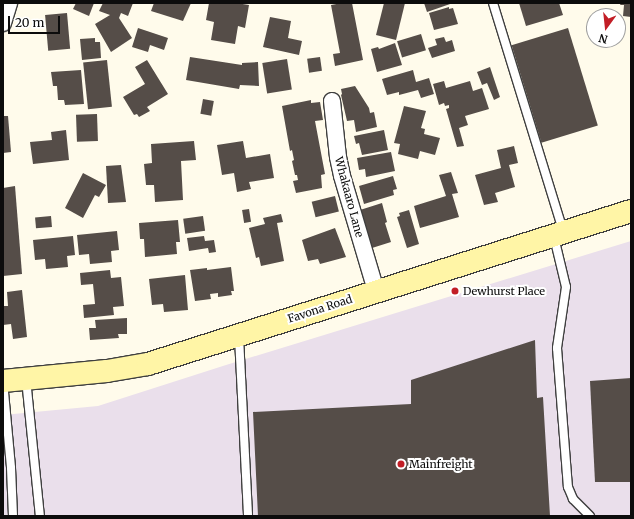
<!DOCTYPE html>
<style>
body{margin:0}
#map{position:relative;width:634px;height:519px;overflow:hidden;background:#fffbeb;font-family:Merriweather,serif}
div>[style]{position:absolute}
.industrial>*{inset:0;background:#eadfeb}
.building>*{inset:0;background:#554d48;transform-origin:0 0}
.roads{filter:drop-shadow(1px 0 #3f3f3f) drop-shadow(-1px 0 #3f3f3f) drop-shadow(0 1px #3f3f3f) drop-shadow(0 -1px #3f3f3f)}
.service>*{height:8px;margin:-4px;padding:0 4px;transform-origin:4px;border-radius:4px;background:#fff}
.minor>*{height:16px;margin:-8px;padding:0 8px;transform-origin:8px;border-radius:8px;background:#fff}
.secondary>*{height:22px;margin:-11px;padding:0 11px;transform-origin:11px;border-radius:11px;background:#fff5a6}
.dots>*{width:11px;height:11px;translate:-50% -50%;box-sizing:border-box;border:2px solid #fff;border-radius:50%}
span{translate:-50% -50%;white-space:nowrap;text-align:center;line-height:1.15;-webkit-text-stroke:4px #fff;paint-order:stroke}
.street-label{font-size:11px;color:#0c0c0c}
.poi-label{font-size:11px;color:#0c0c0c}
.left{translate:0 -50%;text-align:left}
.frame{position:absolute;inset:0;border:4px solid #0c0c0c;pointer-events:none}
.north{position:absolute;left:586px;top:8px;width:40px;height:40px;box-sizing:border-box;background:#fff;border:1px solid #9e9e9e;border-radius:50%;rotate:195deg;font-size:11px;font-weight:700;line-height:16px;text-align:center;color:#0c0c0c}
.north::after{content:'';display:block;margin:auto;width:14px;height:18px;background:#c21e26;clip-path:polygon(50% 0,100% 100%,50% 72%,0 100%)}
.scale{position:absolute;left:8px;top:16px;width:52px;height:18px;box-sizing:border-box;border:2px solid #0c0c0c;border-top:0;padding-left:5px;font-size:12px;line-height:14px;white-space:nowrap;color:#0c0c0c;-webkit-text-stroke:3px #fff;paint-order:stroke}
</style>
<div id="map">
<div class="industrial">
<i style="clip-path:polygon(631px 241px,631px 516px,3px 516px,3px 415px,98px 406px,226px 365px)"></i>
</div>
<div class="building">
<i style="clip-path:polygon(76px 3px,94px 3px,89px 16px,73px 9px)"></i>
<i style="clip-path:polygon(103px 3px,133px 3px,128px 16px,121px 13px,119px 18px,132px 38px,111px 52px,95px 24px,110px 15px,99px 11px)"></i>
<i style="clip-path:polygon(154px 3px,191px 3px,183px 21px,151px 11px)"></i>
<i style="clip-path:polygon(209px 3px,236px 3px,249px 5px,245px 28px,238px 26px,235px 44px,211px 40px,214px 22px,206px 20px)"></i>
<i style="clip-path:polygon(342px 3px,352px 3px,363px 60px,335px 66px,333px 54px,340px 53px,331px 5px)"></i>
<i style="clip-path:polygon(384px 3px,405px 3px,396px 40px,376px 35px)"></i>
<i style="clip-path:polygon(424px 3px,453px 3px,427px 12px)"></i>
<i style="clip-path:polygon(519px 3px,559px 3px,563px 15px,526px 26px)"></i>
<i style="clip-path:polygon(621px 3px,631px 3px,631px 17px,623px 16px,624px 5px,620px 5px)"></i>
<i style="clip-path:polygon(449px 7px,449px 9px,453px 8px,458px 24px,434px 30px,429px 13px)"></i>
<i style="left:67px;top:13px;width:36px;height:22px;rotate:85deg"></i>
<i style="clip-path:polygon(270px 17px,291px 21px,288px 38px,302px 41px,299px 55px,263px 47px)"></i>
<i style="clip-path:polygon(138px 28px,168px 38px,164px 50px,150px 45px,148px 52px,132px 47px)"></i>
<i style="left:568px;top:28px;width:102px;height:59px;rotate:73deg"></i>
<i style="left:421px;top:34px;width:17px;height:25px;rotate:73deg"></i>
<i style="clip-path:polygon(444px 37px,446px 42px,452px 40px,455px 51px,432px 58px,428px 48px,437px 45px,435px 39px)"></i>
<i style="clip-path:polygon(95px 38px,95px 42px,100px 42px,101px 58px,82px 60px,80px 39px)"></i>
<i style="clip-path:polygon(395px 43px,402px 65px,377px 72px,371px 49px,378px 47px,379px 49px)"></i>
<i style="clip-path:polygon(190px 57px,242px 65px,242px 63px,258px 62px,259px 86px,240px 85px,239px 89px,186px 80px)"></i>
<i style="left:320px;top:57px;width:14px;height:13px;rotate:82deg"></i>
<i style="left:287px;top:59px;width:31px;height:25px;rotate:81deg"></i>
<i style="left:107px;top:60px;width:47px;height:24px;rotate:84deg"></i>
<i style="clip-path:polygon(147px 60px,168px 94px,147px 107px,150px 111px,139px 117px,137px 114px,134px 115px,123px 97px,145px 84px,135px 67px)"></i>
<i style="clip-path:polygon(490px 67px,500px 97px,494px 100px,487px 83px,482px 85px,477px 72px)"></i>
<i style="clip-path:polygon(81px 70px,84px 104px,65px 105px,64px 100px,58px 100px,57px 86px,53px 86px,51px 72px)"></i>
<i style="clip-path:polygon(413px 70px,416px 82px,429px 78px,434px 94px,421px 98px,418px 90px,399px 95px,399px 92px,387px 95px,382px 79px)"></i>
<i style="clip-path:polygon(444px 81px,446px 88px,470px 81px,473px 91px,482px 88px,489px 109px,465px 116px,468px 125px,459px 128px,464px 146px,457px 147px,446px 109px,449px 108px,449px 105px,445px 106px,444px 103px,439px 105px,433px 84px)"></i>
<i style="clip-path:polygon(355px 86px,369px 108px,370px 113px,374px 112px,377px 127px,356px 132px,354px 120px,347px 121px,341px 95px,342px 94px,341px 89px)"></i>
<i style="left:203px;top:99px;width:11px;height:15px;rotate:10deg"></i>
<i style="clip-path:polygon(311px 100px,311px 103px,320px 102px,323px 120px,315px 121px,325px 174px,321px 175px,322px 188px,296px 193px,293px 181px,298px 180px,297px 175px,295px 175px,292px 161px,294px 160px,292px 150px,290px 151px,282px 106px)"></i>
<i style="clip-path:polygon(404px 106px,426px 111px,421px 128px,425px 129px,424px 134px,440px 138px,435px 155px,420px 151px,418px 159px,398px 154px,400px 144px,394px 143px)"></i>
<i style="left:97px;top:114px;width:27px;height:21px;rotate:88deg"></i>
<i style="clip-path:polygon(3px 116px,8px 116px,11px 152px,3px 153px)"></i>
<i style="clip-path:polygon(66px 130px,69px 160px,33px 164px,30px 142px,52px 140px,51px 132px)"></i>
<i style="clip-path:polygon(384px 130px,388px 150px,362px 155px,359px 143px,356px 144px,354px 136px)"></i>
<i style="clip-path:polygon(194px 141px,196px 160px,181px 161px,183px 200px,155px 202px,154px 185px,146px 185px,144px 164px,152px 163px,151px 144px)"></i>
<i style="clip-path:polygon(243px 141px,246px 158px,270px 154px,274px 178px,249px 182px,251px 189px,237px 192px,234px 173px,222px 175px,217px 145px)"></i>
<i style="clip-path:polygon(514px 146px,518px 163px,509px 165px,515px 187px,495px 193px,498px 202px,484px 205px,475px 175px,501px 168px,497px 150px)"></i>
<i style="clip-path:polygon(391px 152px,395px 171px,366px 177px,365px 169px,359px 170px,357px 158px)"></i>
<i style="clip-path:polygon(121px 165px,126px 202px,108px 203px,106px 166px)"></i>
<i style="clip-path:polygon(451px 172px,458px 193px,452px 194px,459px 217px,420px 228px,414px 206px,446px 196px,439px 175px)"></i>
<i style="clip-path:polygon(83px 173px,106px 185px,99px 197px,95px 195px,83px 218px,65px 208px)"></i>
<i style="clip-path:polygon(393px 176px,397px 189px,393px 190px,394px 195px,364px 204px,359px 186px)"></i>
<i style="clip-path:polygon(15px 186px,22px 274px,3px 276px,3px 188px)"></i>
<i style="left:335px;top:196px;width:16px;height:24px;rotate:76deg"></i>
<i style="clip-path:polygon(382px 203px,387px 222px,385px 223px,391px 242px,372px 248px,360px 210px)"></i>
<i style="left:249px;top:209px;width:13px;height:7px;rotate:81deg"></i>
<i style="clip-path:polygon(409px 210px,419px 244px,407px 248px,397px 217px,400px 216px,399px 213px)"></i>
<i style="clip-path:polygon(281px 214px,283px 222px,277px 223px,284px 261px,261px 266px,259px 257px,256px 258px,249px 228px,265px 224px,263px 218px)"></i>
<i style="left:51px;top:216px;width:11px;height:16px;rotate:85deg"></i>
<i style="left:203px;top:216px;width:15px;height:20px;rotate:82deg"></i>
<i style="clip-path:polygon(178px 220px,180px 242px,176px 242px,177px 254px,145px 257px,144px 239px,140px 239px,139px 223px)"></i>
<i style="clip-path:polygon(335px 228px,346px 257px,320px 264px,318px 259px,308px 261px,302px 240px)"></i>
<i style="clip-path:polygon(117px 231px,119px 250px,111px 251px,112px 262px,90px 264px,89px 254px,79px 255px,77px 235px)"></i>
<i style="clip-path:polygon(73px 236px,75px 255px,67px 256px,68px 267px,46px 269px,45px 259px,35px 260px,33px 240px)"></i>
<i style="clip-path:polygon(204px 236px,205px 241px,214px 240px,216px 252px,209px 253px,208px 248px,189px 251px,187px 238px)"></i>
<i style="clip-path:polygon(231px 267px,234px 291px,231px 291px,232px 295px,218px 297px,218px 293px,210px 294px,211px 299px,195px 301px,190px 270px,207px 268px,207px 270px)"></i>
<i style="clip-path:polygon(110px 270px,111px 278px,121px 277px,124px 306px,113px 307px,114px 315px,84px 318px,83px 305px,95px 304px,93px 284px,81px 285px,80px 273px)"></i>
<i style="clip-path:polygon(185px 275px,188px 310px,164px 312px,163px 304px,152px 305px,149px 279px)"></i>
<i style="clip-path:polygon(22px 290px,27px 337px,13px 339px,11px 324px,3px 325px,3px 306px,8px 306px,7px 292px)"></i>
<i style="clip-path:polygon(127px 318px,127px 334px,118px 334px,119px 338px,90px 340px,89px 328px,96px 328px,95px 320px)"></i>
<i style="clip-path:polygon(535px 340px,537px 398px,543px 397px,550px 516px,258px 516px,253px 412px,411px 404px,411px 380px)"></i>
<i style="clip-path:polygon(631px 378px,631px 482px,595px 482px,590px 381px)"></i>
</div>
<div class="roads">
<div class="service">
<i style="left:493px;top:3px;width:239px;rotate:72.9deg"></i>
<i style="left:554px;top:237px;width:51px;rotate:76.5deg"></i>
<i style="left:566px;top:287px;width:62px;rotate:98.4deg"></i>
<i style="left:557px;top:348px;width:139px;rotate:85.5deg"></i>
<i style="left:568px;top:487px;width:13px;rotate:67deg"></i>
<i style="left:573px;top:499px;width:24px;rotate:45deg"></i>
<i style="left:239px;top:337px;width:179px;rotate:87.1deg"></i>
<i style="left:26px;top:379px;width:138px;rotate:84.2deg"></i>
<i style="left:3px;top:381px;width:87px;rotate:84.7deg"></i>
<i style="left:11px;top:468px;width:48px;rotate:87.6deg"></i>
</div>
<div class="minor">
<i style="left:3px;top:23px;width:21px;rotate:-73deg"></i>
<i style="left:332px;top:101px;width:56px;rotate:83.9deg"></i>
<i style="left:338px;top:157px;width:19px;rotate:78deg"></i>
<i style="left:342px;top:176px;width:120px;rotate:73.5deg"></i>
</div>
<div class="secondary">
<i style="left:3px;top:381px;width:104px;rotate:-5.5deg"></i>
<i style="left:107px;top:371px;width:42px;rotate:-9.7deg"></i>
<i style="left:148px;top:364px;width:507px;rotate:-17.58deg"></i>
</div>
</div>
<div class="dots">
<i style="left:455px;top:291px;background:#c21e26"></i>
<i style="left:401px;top:464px;background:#c21e26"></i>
</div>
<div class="street-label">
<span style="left:349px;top:197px;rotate:75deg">Whakaaro Lane</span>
<span style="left:320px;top:309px;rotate:-18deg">Favona Road</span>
</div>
<div class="poi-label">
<span class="left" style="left:463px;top:291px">Dewhurst Place</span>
<span class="left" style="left:409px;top:464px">Mainfreight</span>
</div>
<div class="frame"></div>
<div class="north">N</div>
<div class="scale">20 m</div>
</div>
